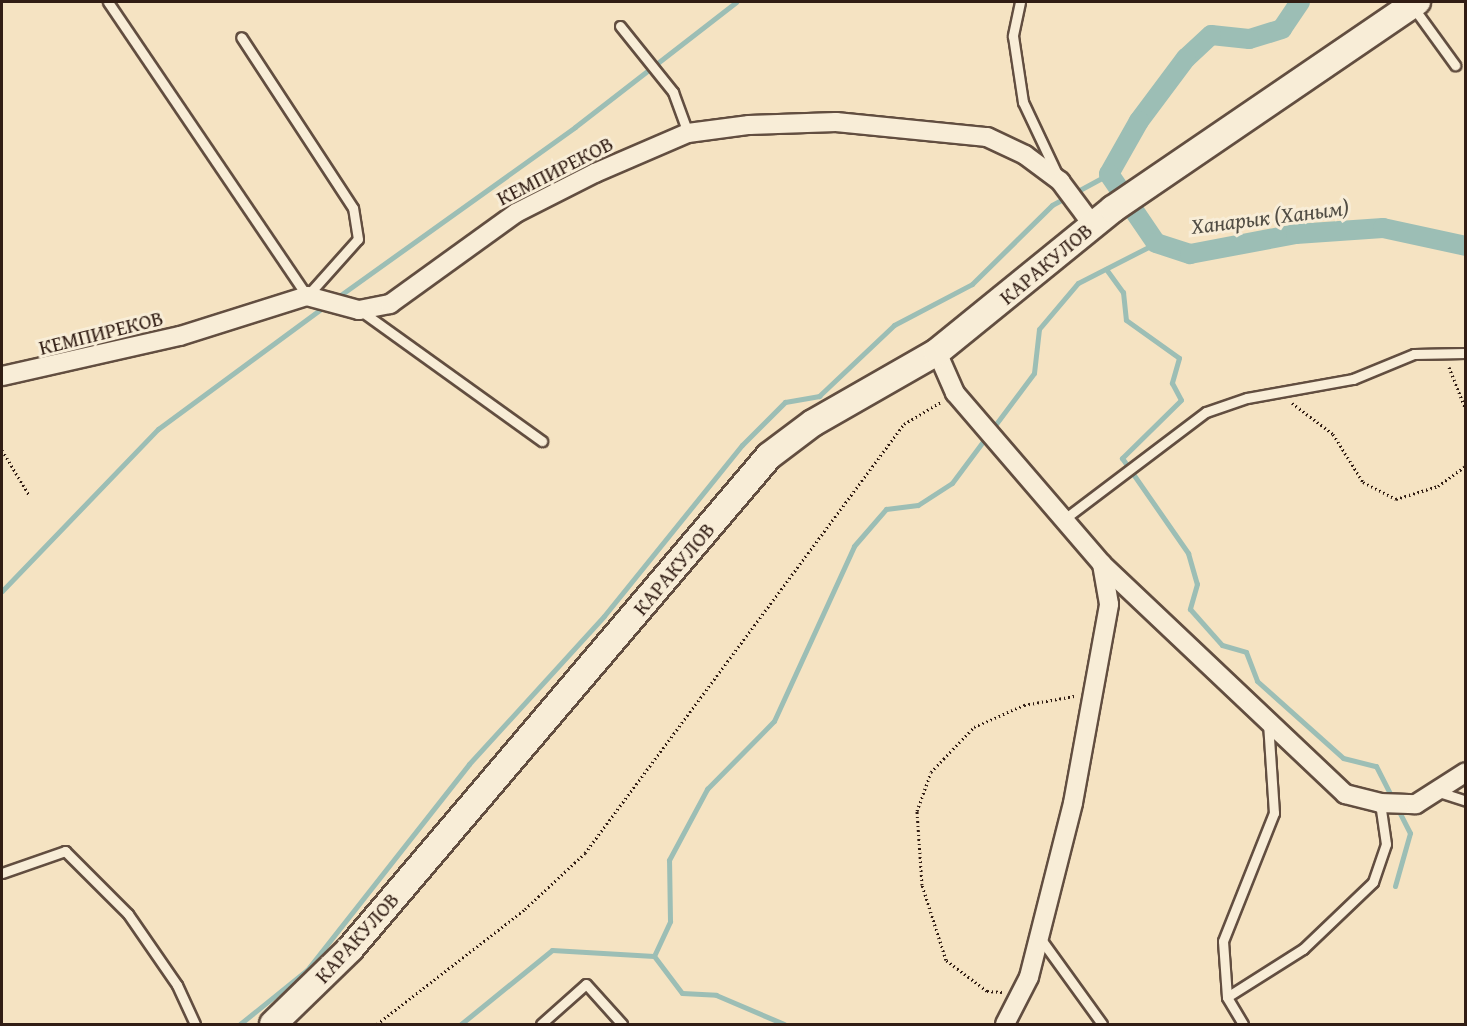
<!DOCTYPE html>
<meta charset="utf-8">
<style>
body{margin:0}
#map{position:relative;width:1467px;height:1026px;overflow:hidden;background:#f5e3c2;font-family:"Gentium Book Plus",serif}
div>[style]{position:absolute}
.stream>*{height:5px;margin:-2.5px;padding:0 2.5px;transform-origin:2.5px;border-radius:2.5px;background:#9cbeb5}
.canal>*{height:20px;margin:-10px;padding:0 10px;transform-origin:10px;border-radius:10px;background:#9cbeb5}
.path>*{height:3px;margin-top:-1.5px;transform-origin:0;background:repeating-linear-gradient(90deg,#311d14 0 1.5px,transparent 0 4.5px)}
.roads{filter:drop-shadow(2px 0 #624e40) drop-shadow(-2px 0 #624e40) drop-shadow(0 2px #624e40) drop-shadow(0 -2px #624e40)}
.service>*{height:9px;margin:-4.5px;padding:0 4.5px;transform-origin:4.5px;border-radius:4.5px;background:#f8edd7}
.minor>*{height:18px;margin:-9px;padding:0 9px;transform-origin:9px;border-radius:9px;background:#f8edd7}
.secondary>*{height:26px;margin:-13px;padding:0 13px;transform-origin:13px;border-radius:13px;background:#f8edd7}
span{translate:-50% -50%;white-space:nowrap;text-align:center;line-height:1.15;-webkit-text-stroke:6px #f8edd7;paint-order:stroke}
.street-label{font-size:21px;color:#311d14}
.water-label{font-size:22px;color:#514d44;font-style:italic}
.frame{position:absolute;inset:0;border:3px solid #311d14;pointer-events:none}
</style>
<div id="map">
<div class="stream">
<i style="left:1106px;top:269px;width:29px;rotate:54deg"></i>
<i style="left:1123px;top:292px;width:28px;rotate:84deg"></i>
<i style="left:1126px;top:320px;width:65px;rotate:35.6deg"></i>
<i style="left:1179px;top:358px;width:26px;rotate:106deg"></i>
<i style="left:1172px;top:383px;width:19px;rotate:62deg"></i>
<i style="left:1181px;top:400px;width:83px;rotate:135.5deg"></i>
<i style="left:1122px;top:458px;width:116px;rotate:55.2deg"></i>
<i style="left:1188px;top:553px;width:32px;rotate:74deg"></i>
<i style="left:1197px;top:584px;width:26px;rotate:106deg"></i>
<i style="left:1190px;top:609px;width:48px;rotate:48.4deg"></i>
<i style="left:1222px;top:645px;width:25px;rotate:16deg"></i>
<i style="left:1246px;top:652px;width:31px;rotate:69deg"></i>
<i style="left:1257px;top:681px;width:115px;rotate:41.8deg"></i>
<i style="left:1343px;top:758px;width:34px;rotate:14deg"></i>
<i style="left:1376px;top:766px;width:38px;rotate:63deg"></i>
<i style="left:335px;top:299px;width:295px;rotate:-35.6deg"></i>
<i style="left:575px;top:127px;width:204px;rotate:-37.8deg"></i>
<i style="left:2px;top:591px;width:225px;rotate:-46.1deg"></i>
<i style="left:158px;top:429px;width:207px;rotate:-36.4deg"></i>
<i style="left:1395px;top:886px;width:55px;rotate:-74.2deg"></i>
<i style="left:1410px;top:833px;width:28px;rotate:-117deg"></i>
<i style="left:654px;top:956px;width:46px;rotate:52.9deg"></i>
<i style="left:682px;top:993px;width:34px;rotate:3deg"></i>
<i style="left:716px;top:995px;width:74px;rotate:23.1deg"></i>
<i style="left:240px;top:1024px;width:86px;rotate:-38.9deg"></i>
<i style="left:307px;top:970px;width:262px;rotate:-51.8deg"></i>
<i style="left:469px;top:764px;width:200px;rotate:-47.6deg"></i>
<i style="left:604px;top:616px;width:220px;rotate:-51.1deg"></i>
<i style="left:742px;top:445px;width:61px;rotate:-45deg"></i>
<i style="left:785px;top:402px;width:35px;rotate:-10deg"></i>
<i style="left:819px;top:396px;width:103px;rotate:-43.4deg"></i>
<i style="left:894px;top:325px;width:88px;rotate:-27.7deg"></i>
<i style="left:972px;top:284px;width:112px;rotate:-44.6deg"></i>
<i style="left:1052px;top:205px;width:65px;rotate:-28.5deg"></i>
<i style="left:461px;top:1024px;width:117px;rotate:-39.1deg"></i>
<i style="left:552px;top:950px;width:102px;rotate:3.4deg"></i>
<i style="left:654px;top:956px;width:38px;rotate:-65deg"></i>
<i style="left:670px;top:921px;width:61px;rotate:-90.9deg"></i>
<i style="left:669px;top:860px;width:81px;rotate:-61.8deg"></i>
<i style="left:707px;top:789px;width:95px;rotate:-45.4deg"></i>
<i style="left:774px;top:721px;width:192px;rotate:-65.4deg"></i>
<i style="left:854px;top:546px;width:49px;rotate:-49.1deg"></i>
<i style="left:886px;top:509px;width:32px;rotate:-7deg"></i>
<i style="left:918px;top:505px;width:40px;rotate:-32.9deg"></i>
<i style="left:952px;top:483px;width:137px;rotate:-53.3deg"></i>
<i style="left:1034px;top:373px;width:44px;rotate:-83.5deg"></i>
<i style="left:1039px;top:329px;width:60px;rotate:-49.7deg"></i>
<i style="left:1078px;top:283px;width:88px;rotate:-27.1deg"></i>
</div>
<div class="canal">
<i style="left:1300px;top:2px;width:32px;rotate:124deg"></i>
<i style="left:1282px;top:29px;width:34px;rotate:163deg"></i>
<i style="left:1249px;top:39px;width:38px;rotate:-174deg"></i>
<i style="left:1211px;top:35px;width:34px;rotate:137deg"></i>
<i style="left:1186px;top:58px;width:79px;rotate:126.7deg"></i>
<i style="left:1139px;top:121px;width:61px;rotate:119.5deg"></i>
<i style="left:1109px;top:174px;width:83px;rotate:55.7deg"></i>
<i style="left:1156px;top:243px;width:36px;rotate:18deg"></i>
<i style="left:1190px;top:254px;width:108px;rotate:-10.7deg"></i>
<i style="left:1296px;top:234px;width:87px;rotate:-3.9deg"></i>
<i style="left:1383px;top:228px;width:85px;rotate:12.2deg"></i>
</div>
<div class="path">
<i style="left:1449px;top:367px;width:46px;rotate:68.4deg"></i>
<i style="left:1292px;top:403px;width:51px;rotate:37.1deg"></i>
<i style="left:1333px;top:434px;width:57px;rotate:58deg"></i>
<i style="left:1363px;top:482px;width:37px;rotate:27deg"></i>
<i style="left:1396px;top:499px;width:44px;rotate:-17.2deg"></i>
<i style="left:1438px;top:486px;width:34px;rotate:-36deg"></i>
<i style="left:2px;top:450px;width:52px;rotate:59deg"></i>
<i style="left:1002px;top:992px;width:15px;rotate:-176deg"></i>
<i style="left:987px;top:991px;width:51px;rotate:-142.9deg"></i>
<i style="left:946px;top:960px;width:79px;rotate:-107.7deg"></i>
<i style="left:922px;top:885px;width:74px;rotate:-93.9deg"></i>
<i style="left:917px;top:811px;width:41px;rotate:-70.3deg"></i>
<i style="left:931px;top:772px;width:62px;rotate:-46.3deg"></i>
<i style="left:974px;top:727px;width:55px;rotate:-23.7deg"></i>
<i style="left:1024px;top:705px;width:51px;rotate:-10.2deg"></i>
<i style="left:377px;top:1024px;width:187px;rotate:-37.8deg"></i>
<i style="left:525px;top:909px;width:82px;rotate:-43deg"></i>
<i style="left:585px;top:853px;width:535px;rotate:-53.37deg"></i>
<i style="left:904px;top:424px;width:43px;rotate:-30.7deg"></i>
</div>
<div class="roads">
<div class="service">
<i style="left:108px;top:2px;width:355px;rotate:55.9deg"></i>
<i style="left:307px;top:296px;width:76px;rotate:-48.2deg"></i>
<i style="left:358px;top:239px;width:31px;rotate:-99deg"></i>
<i style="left:353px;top:208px;width:204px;rotate:-123.2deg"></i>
<i style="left:1020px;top:2px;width:35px;rotate:102deg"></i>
<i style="left:1013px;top:36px;width:67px;rotate:81.4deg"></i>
<i style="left:1023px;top:102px;width:80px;rotate:64.7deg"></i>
<i style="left:1413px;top:7px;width:72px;rotate:54.1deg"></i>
<i style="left:620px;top:26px;width:85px;rotate:51.2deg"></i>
<i style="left:673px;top:92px;width:44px;rotate:69.9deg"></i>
<i style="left:361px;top:311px;width:223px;rotate:35.7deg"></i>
<i style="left:1063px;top:520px;width:179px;rotate:-37.1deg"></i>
<i style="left:1206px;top:412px;width:43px;rotate:-18.9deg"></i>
<i style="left:1247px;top:398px;width:108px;rotate:-10.2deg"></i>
<i style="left:1353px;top:379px;width:66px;rotate:-22.3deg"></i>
<i style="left:1414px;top:354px;width:51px;rotate:-1.1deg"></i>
<i style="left:1436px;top:791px;width:32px;rotate:18deg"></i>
<i style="left:2px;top:873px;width:67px;rotate:-19.2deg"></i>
<i style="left:65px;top:851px;width:89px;rotate:45deg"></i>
<i style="left:128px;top:914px;width:86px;rotate:55.4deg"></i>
<i style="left:177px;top:985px;width:43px;rotate:65.2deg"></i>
<i style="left:1040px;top:938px;width:106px;rotate:54.2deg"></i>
<i style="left:1227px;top:997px;width:56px;rotate:-94.1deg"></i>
<i style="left:1223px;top:941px;width:138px;rotate:-68.3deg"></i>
<i style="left:1274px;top:813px;width:90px;rotate:-93.8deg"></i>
<i style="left:541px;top:1024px;width:60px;rotate:-41.6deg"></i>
<i style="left:586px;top:984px;width:54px;rotate:48deg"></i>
<i style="left:1243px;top:1024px;width:31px;rotate:-121deg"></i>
<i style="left:1227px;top:997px;width:90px;rotate:-32.3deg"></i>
<i style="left:1303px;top:949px;width:97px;rotate:-43.7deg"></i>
<i style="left:1373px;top:882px;width:40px;rotate:-71.1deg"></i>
<i style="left:1386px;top:844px;width:41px;rotate:-98.3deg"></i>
</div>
<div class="minor">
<i style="left:937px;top:352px;width:45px;rotate:66.3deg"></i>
<i style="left:955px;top:393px;width:225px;rotate:49.3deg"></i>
<i style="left:1102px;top:564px;width:335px;rotate:43.4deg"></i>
<i style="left:1345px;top:794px;width:36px;rotate:14deg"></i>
<i style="left:1380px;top:803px;width:36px;rotate:2deg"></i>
<i style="left:1416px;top:804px;width:59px;rotate:-32.6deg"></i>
<i style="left:2px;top:376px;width:182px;rotate:-12.7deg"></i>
<i style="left:180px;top:336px;width:133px;rotate:-17.5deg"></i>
<i style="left:307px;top:296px;width:54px;rotate:15.1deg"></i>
<i style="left:359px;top:310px;width:32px;rotate:-11deg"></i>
<i style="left:390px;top:304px;width:155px;rotate:-35.8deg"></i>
<i style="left:516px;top:213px;width:89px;rotate:-26.9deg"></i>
<i style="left:595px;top:173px;width:101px;rotate:-23.3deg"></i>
<i style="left:688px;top:133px;width:62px;rotate:-7.5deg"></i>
<i style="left:749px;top:125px;width:87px;rotate:-2deg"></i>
<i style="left:836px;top:122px;width:152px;rotate:5.7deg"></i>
<i style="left:987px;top:137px;width:42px;rotate:25.3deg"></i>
<i style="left:1025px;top:155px;width:44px;rotate:36.6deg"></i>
<i style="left:1060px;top:181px;width:54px;rotate:53.3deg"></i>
<i style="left:1005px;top:1024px;width:53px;rotate:-62.9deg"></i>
<i style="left:1029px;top:977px;width:179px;rotate:-75.8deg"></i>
<i style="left:1073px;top:803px;width:202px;rotate:-79.7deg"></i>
<i style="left:1109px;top:604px;width:41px;rotate:-99.9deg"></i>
</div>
<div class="secondary">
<i style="left:273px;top:1024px;width:107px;rotate:-44.2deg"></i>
<i style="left:350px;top:949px;width:647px;rotate:-49.64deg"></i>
<i style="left:769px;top:456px;width:55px;rotate:-36.9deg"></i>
<i style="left:813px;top:423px;width:143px;rotate:-29.8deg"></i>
<i style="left:937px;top:352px;width:227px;rotate:-39.1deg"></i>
<i style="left:1113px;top:209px;width:368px;rotate:-34.3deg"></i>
</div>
</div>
<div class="street-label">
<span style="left:555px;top:171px;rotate:-27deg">КЕМПИРЕКОВ</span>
<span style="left:1046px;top:264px;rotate:-40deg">КАРАКУЛОВ</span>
<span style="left:101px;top:333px;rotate:-14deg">КЕМПИРЕКОВ</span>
<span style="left:674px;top:569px;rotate:-50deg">КАРАКУЛОВ</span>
<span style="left:357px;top:938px;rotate:-48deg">КАРАКУЛОВ</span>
</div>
<div class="water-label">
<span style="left:1270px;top:217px;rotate:-7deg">Ханарык (Ханым)</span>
</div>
<div class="frame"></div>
</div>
